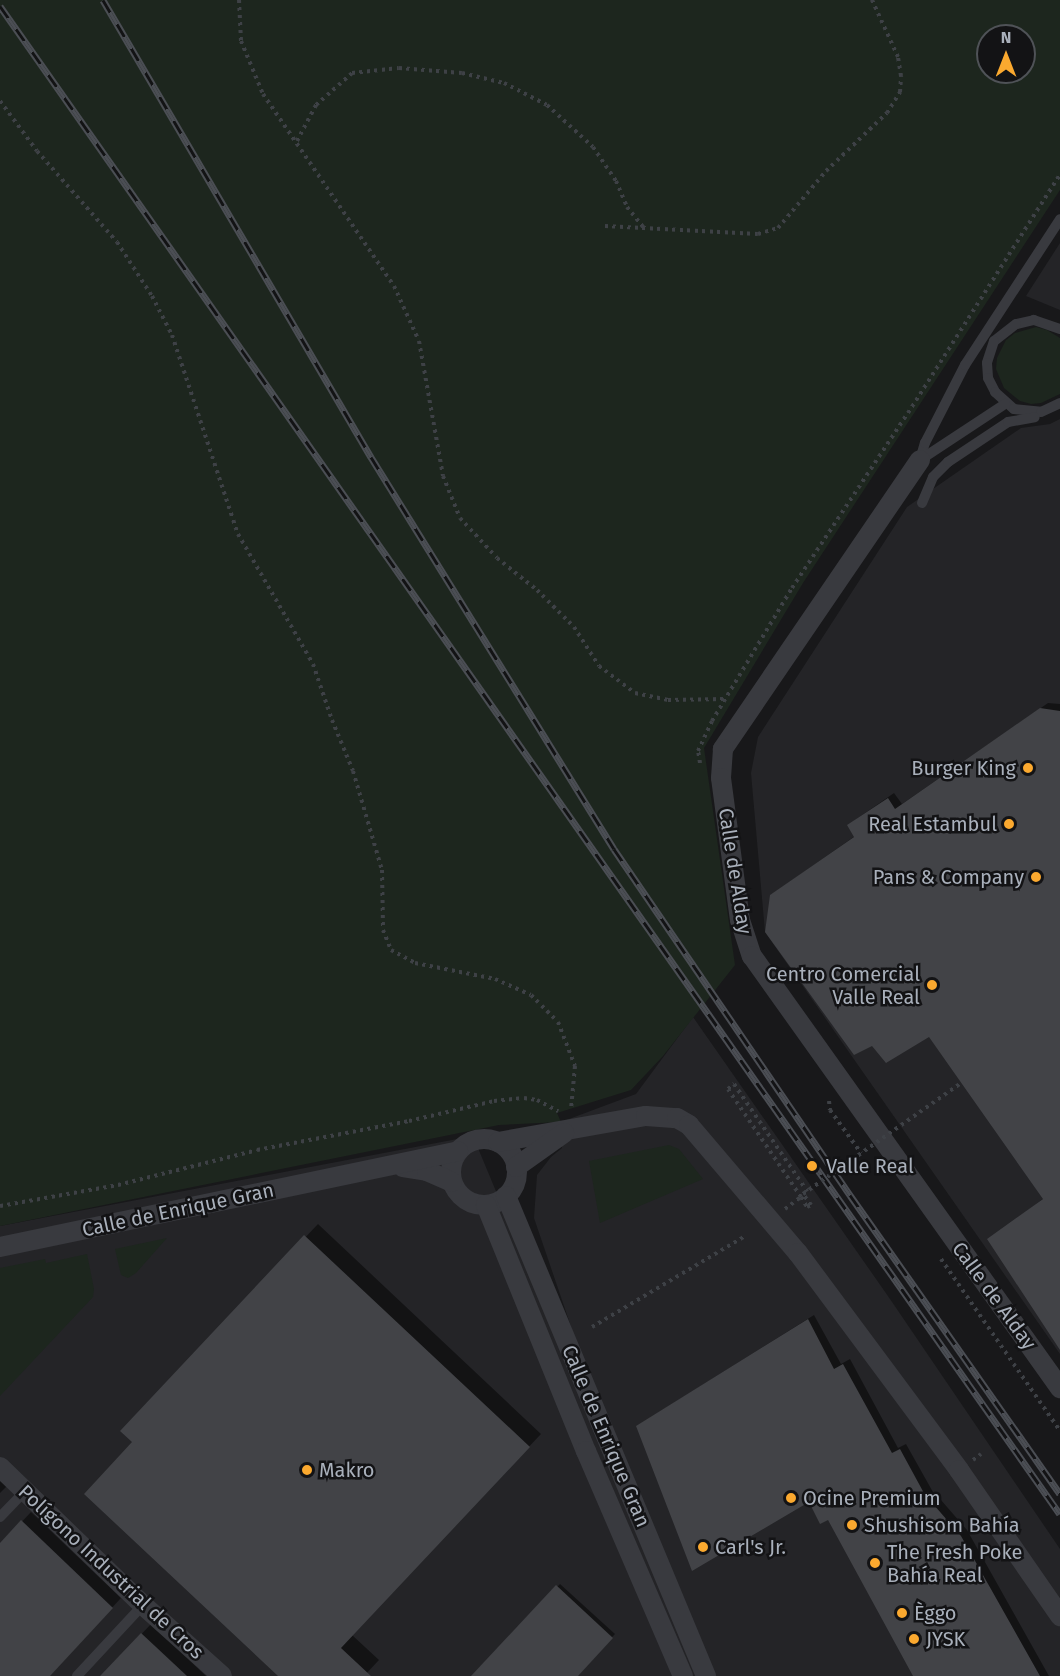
<!DOCTYPE html>
<meta charset="utf-8">
<style>
body{margin:0}
#map{position:relative;width:1060px;height:1676px;overflow:hidden;background:#18181a;font-family:"Fira Sans",sans-serif}
div>[style]{position:absolute}
.built>*{inset:0;background:#242427}
.green>*{inset:0;background:#1d261e}
.shadow>*{inset:0;background:#0007}
.building>*{inset:0;background:#424347}
.path>*{height:4px;margin-top:-2px;transform-origin:0;background:repeating-linear-gradient(90deg,#3e4146 0 3px,transparent 0 7.5px)}
.lane>*{height:10px;margin:-5px;padding:0 5px;transform-origin:5px;border-radius:5px;background:#393a3f}
.street>*{height:20px;margin:-10px;padding:0 10px;transform-origin:10px;border-radius:10px;background:#393a3f}
.street>.ring{margin:-10px;padding:0;box-sizing:content-box;background:none;border:20px solid #393a3f;border-radius:50%}
.rail>*{height:7px;margin-top:-3.5px;transform-origin:0;background:repeating-linear-gradient(90deg,#131315 0 14px,#4b4e54 0 28px);box-sizing:border-box;border-block:2px solid #4b4e54}
.path-bridge>*{height:4px;margin-top:-2px;transform-origin:0;background:repeating-linear-gradient(90deg,#3e4146 0 3px,transparent 0 7.5px)}
.dots>*{width:16px;height:16px;translate:-50% -50%;box-sizing:border-box;border:3px solid #131315;border-radius:50%}
span{translate:-50% -50%;white-space:nowrap;text-align:center;line-height:1.15;-webkit-text-stroke:5px #131315;paint-order:stroke}
.poi-label{font-size:20px;color:#a9b0bb}
.right{translate:-100% -50%;text-align:right}
.left{translate:0 -50%;text-align:left}
.street-label{font-size:20px;color:#a9b0bb}
.north{position:absolute;left:976px;top:24px;width:60px;height:60px;box-sizing:border-box;background:#131315;border:2px solid #4f5257;border-radius:50%;rotate:0deg;font-size:16px;font-weight:700;line-height:24px;text-align:center;color:#a9b0bb}
.north::after{content:'';display:block;margin:auto;width:21px;height:27px;background:#fba92f;clip-path:polygon(50% 0,100% 100%,50% 72%,0 100%)}
</style>
<div id="map">
<div class="built">
<i style="clip-path:polygon(1060px 243px,1060px 310px,1026px 296px)"></i>
<i style="clip-path:polygon(1060px 419px,1060px 1354px,765px 932px,751px 773px,758px 737px,907px 507px,1021px 428px,1050px 424px)"></i>
<i style="clip-path:polygon(693px 1017px,890px 1299px,1060px 1549px,1060px 1676px,709px 1676px,607px 1432px,534px 1218px,537px 1175px,551px 1157px,562px 1148px,561px 1122px,636px 1094px)"></i>
<i style="clip-path:polygon(473px 1136px,597px 1434px,707px 1676px,0 1676px,0 1226px)"></i>
</div>
<div class="green">
<i style="clip-path:polygon(evenodd,0 0,1060px 0,1060px 190px,803px 583px,704px 748px,735px 965px,663px 1056px,631px 1090px,557px 1113px,561px 1122px,499px 1125px,0 1226px,0 0,988px 36px,1024px 36px,1024px 72px,988px 72px,988px 36px)"></i>
<i style="clip-path:polygon(1036px 327px,1047px 330px,1060px 338px,1060px 394px,1041px 403px,1031px 404px,1020px 401px,1004px 388px,996px 369px,997px 358px,1006px 340px,1015px 333px)"></i>
<i style="clip-path:polygon(669px 1145px,679px 1149px,703px 1179px,600px 1223px,589px 1161px)"></i>
<i style="clip-path:polygon(167px 1238px,136px 1273px,128px 1278px,121px 1275px,115px 1249px)"></i>
<i style="clip-path:polygon(87px 1254px,94px 1289px,93px 1297px,0 1396px,0 1268px,45px 1259px,46px 1263px)"></i>
</div>
<div class="shadow">
<i style="clip-path:polygon(1048px 703px,1060px 704px,1060px 1347px,989px 1240px,1044px 1198px,929px 1035px,771px 895px,855px 836px,849px 826px,855px 820px,894px 793px,902px 804px)"></i>
<i style="clip-path:polygon(318px 1224px,541px 1434px,352px 1635px,379px 1660px,364px 1676px,280px 1676px,135px 1442px,122px 1430px)"></i>
<i style="clip-path:polygon(814px 1315px,841px 1364px,850px 1359px,898px 1448px,906px 1444px,938px 1501px,941px 1500px,967px 1530px,1049px 1676px,914px 1676px,829px 1518px,809px 1500px,637px 1426px)"></i>
<i style="clip-path:polygon(0 1480px,7px 1486px,0 1493px)"></i>
<i style="clip-path:polygon(31px 1512px,121px 1598px,49px 1676px,0 1676px,0 1545px)"></i>
<i style="clip-path:polygon(560px 1584px,615px 1634px,575px 1676px,472px 1676px)"></i>
<i style="clip-path:polygon(151px 1624px,206px 1676px,102px 1676px)"></i>
</div>
<div class="building">
<i style="clip-path:polygon(1040px 708px,1060px 711px,1060px 1350px,987px 1239px,1043px 1199px,929px 1037px,886px 1063px,872px 1046px,854px 1055px,765px 932px,770px 895px,854px 837px,847px 825px,888px 798px,895px 809px)"></i>
<i style="clip-path:polygon(304px 1235px,530px 1447px,341px 1648px,371px 1676px,278px 1676px,84px 1494px,132px 1442px,120px 1431px)"></i>
<i style="clip-path:polygon(808px 1319px,834px 1369px,843px 1364px,892px 1453px,900px 1449px,931px 1506px,934px 1505px,961px 1536px,1040px 1676px,913px 1676px,828px 1520px,820px 1524px,809px 1502px,692px 1571px,636px 1426px)"></i>
<i style="clip-path:polygon(21px 1520px,113px 1608px,50px 1676px,0 1676px,0 1543px)"></i>
<i style="clip-path:polygon(556px 1585px,613px 1638px,578px 1676px,471px 1676px)"></i>
<i style="clip-path:polygon(141px 1633px,187px 1676px,100px 1676px)"></i>
</div>
<div class="path">
<i style="left:239px;top:0;width:41px;rotate:87.2deg"></i>
<i style="left:241px;top:41px;width:57px;rotate:67.5deg"></i>
<i style="left:263px;top:94px;width:232px;rotate:55.7deg"></i>
<i style="left:394px;top:286px;width:60px;rotate:65.6deg"></i>
<i style="left:419px;top:341px;width:137px;rotate:79.9deg"></i>
<i style="left:443px;top:476px;width:45px;rotate:68deg"></i>
<i style="left:460px;top:518px;width:54px;rotate:47.2deg"></i>
<i style="left:497px;top:558px;width:51px;rotate:38.7deg"></i>
<i style="left:537px;top:590px;width:52px;rotate:45deg"></i>
<i style="left:574px;top:627px;width:46px;rotate:57.3deg"></i>
<i style="left:599px;top:666px;width:45px;rotate:36.9deg"></i>
<i style="left:635px;top:693px;width:34px;rotate:12deg"></i>
<i style="left:668px;top:700px;width:58px;rotate:-1deg"></i>
<i style="left:0;top:101px;width:62px;rotate:53.5deg"></i>
<i style="left:37px;top:151px;width:121px;rotate:48.7deg"></i>
<i style="left:117px;top:242px;width:64px;rotate:57.1deg"></i>
<i style="left:152px;top:296px;width:44px;rotate:62.9deg"></i>
<i style="left:172px;top:335px;width:210px;rotate:71.7deg"></i>
<i style="left:238px;top:534px;width:150px;rotate:60deg"></i>
<i style="left:313px;top:664px;width:59px;rotate:71.3deg"></i>
<i style="left:332px;top:720px;width:55px;rotate:67.6deg"></i>
<i style="left:353px;top:771px;width:103px;rotate:73.7deg"></i>
<i style="left:382px;top:870px;width:60px;rotate:89deg"></i>
<i style="left:383px;top:930px;width:22px;rotate:68deg"></i>
<i style="left:391px;top:950px;width:27px;rotate:28deg"></i>
<i style="left:415px;top:963px;width:82px;rotate:11.3deg"></i>
<i style="left:495px;top:979px;width:39px;rotate:24deg"></i>
<i style="left:531px;top:995px;width:38px;rotate:45deg"></i>
<i style="left:558px;top:1022px;width:47px;rotate:68.9deg"></i>
<i style="left:575px;top:1066px;width:43px;rotate:95.3deg"></i>
<i style="left:297px;top:141px;width:41px;rotate:-62.2deg"></i>
<i style="left:316px;top:105px;width:48px;rotate:-41.6deg"></i>
<i style="left:352px;top:73px;width:47px;rotate:-6.1deg"></i>
<i style="left:399px;top:68px;width:63px;rotate:4.5deg"></i>
<i style="left:462px;top:73px;width:43px;rotate:13.4deg"></i>
<i style="left:504px;top:83px;width:48px;rotate:27.1deg"></i>
<i style="left:547px;top:105px;width:62px;rotate:42.4deg"></i>
<i style="left:593px;top:147px;width:41px;rotate:55.9deg"></i>
<i style="left:616px;top:181px;width:28px;rotate:67deg"></i>
<i style="left:627px;top:207px;width:26px;rotate:51deg"></i>
<i style="left:605px;top:226px;width:153px;rotate:3deg"></i>
<i style="left:758px;top:234px;width:21px;rotate:-17deg"></i>
<i style="left:778px;top:228px;width:75px;rotate:-49.9deg"></i>
<i style="left:826px;top:171px;width:84px;rotate:-43.6deg"></i>
<i style="left:887px;top:113px;width:25px;rotate:-58deg"></i>
<i style="left:900px;top:92px;width:16px;rotate:-86deg"></i>
<i style="left:901px;top:76px;width:19px;rotate:-99deg"></i>
<i style="left:898px;top:57px;width:63px;rotate:-114.5deg"></i>
<i style="left:700px;top:763px;width:12px;rotate:-99deg"></i>
<i style="left:698px;top:751px;width:33px;rotate:-65deg"></i>
<i style="left:712px;top:721px;width:155px;rotate:-59deg"></i>
<i style="left:792px;top:588px;width:210px;rotate:-56.5deg"></i>
<i style="left:908px;top:413px;width:283px;rotate:-57.5deg"></i>
<i style="left:829px;top:1101px;width:9px;rotate:84deg"></i>
<i style="left:830px;top:1110px;width:53px;rotate:54.2deg"></i>
<i style="left:801px;top:1197px;width:130px;rotate:-124.1deg"></i>
<i style="left:728px;top:1089px;width:8px;rotate:-40deg"></i>
<i style="left:734px;top:1084px;width:130px;rotate:55.7deg"></i>
<i style="left:0;top:1206px;width:120px;rotate:-10.1deg"></i>
<i style="left:118px;top:1185px;width:143px;rotate:-14.1deg"></i>
<i style="left:257px;top:1150px;width:155px;rotate:-10.8deg"></i>
<i style="left:409px;top:1121px;width:87px;rotate:-13.2deg"></i>
<i style="left:494px;top:1101px;width:30px;rotate:-6deg"></i>
<i style="left:524px;top:1098px;width:13px;rotate:9deg"></i>
<i style="left:537px;top:1100px;width:24px;rotate:28deg"></i>
<i style="left:785px;top:1209px;width:20px;rotate:-37deg"></i>
<i style="left:801px;top:1197px;width:12px;rotate:59deg"></i>
<i style="left:807px;top:1207px;width:4px;rotate:-27deg"></i>
<i style="left:811px;top:1205px;width:14px;rotate:-126deg"></i>
<i style="left:941px;top:1259px;width:209px;rotate:55.3deg"></i>
<i style="left:592px;top:1327px;width:178px;rotate:-30.7deg"></i>
<i style="left:973px;top:1460px;width:10px;rotate:-37deg"></i>
</div>
<div class="lane">
<i style="left:1060px;top:329px;width:28px;rotate:-161deg"></i>
<i style="left:1034px;top:320px;width:18px;rotate:167deg"></i>
<i style="left:1016px;top:324px;width:28px;rotate:142deg"></i>
<i style="left:994px;top:341px;width:23px;rotate:108deg"></i>
<i style="left:987px;top:363px;width:15px;rotate:86deg"></i>
<i style="left:988px;top:378px;width:16px;rotate:63deg"></i>
<i style="left:995px;top:392px;width:25px;rotate:42deg"></i>
<i style="left:1014px;top:409px;width:27px;rotate:6deg"></i>
<i style="left:1041px;top:412px;width:21px;rotate:-25deg"></i>
<i style="left:920px;top:460px;width:18px;rotate:-74deg"></i>
<i style="left:925px;top:443px;width:88px;rotate:-62.9deg"></i>
<i style="left:965px;top:365px;width:174px;rotate:-56.9deg"></i>
<i style="left:920px;top:460px;width:102px;rotate:-33.4deg"></i>
<i style="left:922px;top:503px;width:28px;rotate:-67deg"></i>
<i style="left:933px;top:477px;width:21px;rotate:-45deg"></i>
<i style="left:948px;top:462px;width:72px;rotate:-33.7deg"></i>
<i style="left:1008px;top:422px;width:27px;rotate:-10deg"></i>
<i style="left:0;top:1517px;width:36px;rotate:-46deg"></i>
<i style="left:77px;top:1676px;width:97px;rotate:-47.1deg"></i>
</div>
<div class="street">
<i style="left:920px;top:460px;width:350px;rotate:124.3deg"></i>
<i style="left:723px;top:749px;width:29px;rotate:94deg"></i>
<i style="left:721px;top:778px;width:143px;rotate:82.4deg"></i>
<i style="left:740px;top:920px;width:38px;rotate:72deg"></i>
<i style="left:752px;top:956px;width:531px;rotate:54.51deg"></i>
<i class="ring" style="left:451px;top:1139px;width:46px;height:46px"></i>
<i style="left:498px;top:1142px;width:150px;rotate:-10deg"></i>
<i style="left:646px;top:1116px;width:31px;rotate:4deg"></i>
<i style="left:677px;top:1118px;width:14px;rotate:30deg"></i>
<i style="left:689px;top:1125px;width:168px;rotate:49.6deg"></i>
<i style="left:798px;top:1253px;width:270px;rotate:53.4deg"></i>
<i style="left:959px;top:1470px;width:178px;rotate:55.3deg"></i>
<i style="left:403px;top:1167px;width:24px;rotate:9deg"></i>
<i style="left:427px;top:1171px;width:27px;rotate:24deg"></i>
<i style="left:516px;top:1167px;width:59px;rotate:-35.3deg"></i>
<i style="left:506px;top:1196px;width:520px;rotate:67.38deg"></i>
<i style="left:486px;top:1205px;width:266px;rotate:67.9deg"></i>
<i style="left:586px;top:1451px;width:245px;rotate:66.7deg"></i>
<i style="left:0;top:1247px;width:468px;rotate:-11.8deg"></i>
<i style="left:0;top:1467px;width:199px;rotate:44deg"></i>
<i style="left:143px;top:1605px;width:106px;rotate:41.9deg"></i>
</div>
<div class="rail">
<i style="left:103px;top:0;width:530px;rotate:59.61deg"></i>
<i style="left:371px;top:457px;width:461px;rotate:58.2deg"></i>
<i style="left:614px;top:849px;width:419px;rotate:55.7deg"></i>
<i style="left:850px;top:1195px;width:365px;rotate:54.9deg"></i>
<i style="left:0;top:6px;width:1843px;rotate:54.9deg"></i>
</div>
<div class="path-bridge">
<i style="left:803px;top:1194px;width:193px;rotate:-35.1deg"></i>
</div>
<div class="dots">
<i style="left:1028px;top:768px;background:#fba92f"></i>
<i style="left:1009px;top:824px;background:#fba92f"></i>
<i style="left:1036px;top:877px;background:#fba92f"></i>
<i style="left:932px;top:985px;background:#fba92f"></i>
<i style="left:812px;top:1166px;background:#fba92f"></i>
<i style="left:307px;top:1470px;background:#fba92f"></i>
<i style="left:791px;top:1498px;background:#fba92f"></i>
<i style="left:852px;top:1525px;background:#fba92f"></i>
<i style="left:703px;top:1547px;background:#fba92f"></i>
<i style="left:875px;top:1563px;background:#fba92f"></i>
<i style="left:902px;top:1613px;background:#fba92f"></i>
<i style="left:914px;top:1639px;background:#fba92f"></i>
</div>
<div class="poi-label">
<span class="right" style="left:1016px;top:768px">Burger King</span>
<span class="right" style="left:997px;top:824px">Real Estambul</span>
<span class="right" style="left:1024px;top:877px">Pans &amp; Company</span>
<span class="right" style="left:920px;top:986px">Centro Comercial<br>Valle Real</span>
<span class="left" style="left:826px;top:1166px">Valle Real</span>
<span class="left" style="left:319px;top:1470px">Makro</span>
<span class="left" style="left:803px;top:1498px">Ocine Premium</span>
<span class="left" style="left:864px;top:1525px">Shushisom Bahía</span>
<span class="left" style="left:715px;top:1547px">Carl's Jr.</span>
<span class="left" style="left:887px;top:1564px">The Fresh Poke<br>Bahía Real</span>
<span class="left" style="left:914px;top:1613px">Èggo</span>
<span class="left" style="left:926px;top:1639px">JYSK</span>
</div>
<div class="street-label">
<span style="left:735px;top:871px;rotate:81deg">Calle de Alday</span>
<span style="left:178px;top:1210px;rotate:-12deg">Calle de Enrique Gran</span>
<span style="left:994px;top:1296px;rotate:54deg">Calle de Alday</span>
<span style="left:606px;top:1436px;rotate:67deg">Calle de Enrique Gran</span>
<span style="left:111px;top:1572px;rotate:43deg">Polígono Industrial de Cros</span>
</div>
<div class="north">N</div>
</div>
